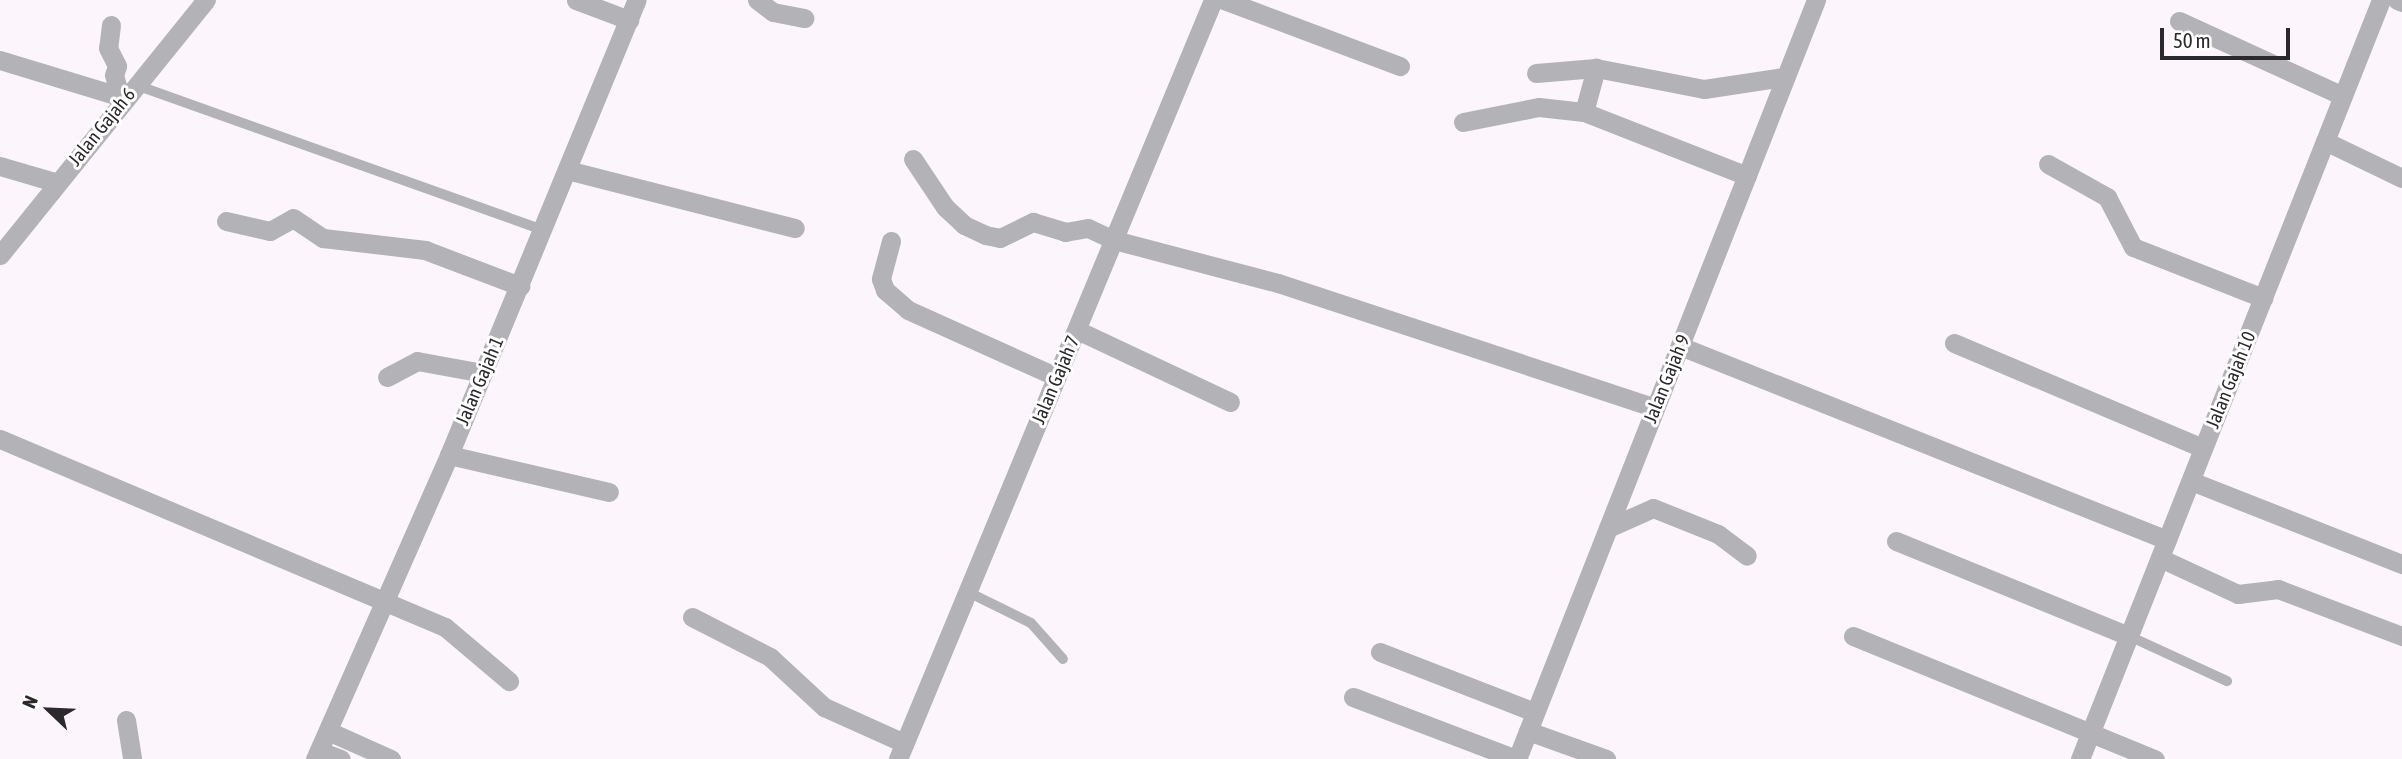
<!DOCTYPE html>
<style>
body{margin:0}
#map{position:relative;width:2402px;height:759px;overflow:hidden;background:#fcf5fc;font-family:"Asap Condensed",sans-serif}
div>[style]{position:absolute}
.service>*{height:10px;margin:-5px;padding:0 5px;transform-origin:5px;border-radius:5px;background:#b3b2b6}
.minor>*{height:19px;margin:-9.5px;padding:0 9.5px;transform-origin:9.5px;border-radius:9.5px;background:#b3b2b6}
span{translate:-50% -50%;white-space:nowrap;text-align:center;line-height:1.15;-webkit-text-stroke:6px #fff;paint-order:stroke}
.street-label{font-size:19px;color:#2c292c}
.north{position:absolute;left:14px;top:675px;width:70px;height:70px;-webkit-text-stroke:5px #fff;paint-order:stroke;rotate:293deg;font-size:19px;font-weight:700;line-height:28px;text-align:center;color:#2c292c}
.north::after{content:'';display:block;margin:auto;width:24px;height:32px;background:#2c292c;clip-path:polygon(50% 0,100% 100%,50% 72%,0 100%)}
.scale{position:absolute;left:2160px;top:28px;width:130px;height:32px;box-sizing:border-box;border:4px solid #2c292c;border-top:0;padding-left:9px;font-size:21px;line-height:24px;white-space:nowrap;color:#2c292c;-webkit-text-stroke:5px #fff;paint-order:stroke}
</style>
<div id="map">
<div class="service">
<i style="left:136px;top:85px;width:432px;rotate:19.6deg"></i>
<i style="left:968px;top:592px;width:70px;rotate:26.2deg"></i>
<i style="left:1031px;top:623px;width:48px;rotate:48.4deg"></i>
<i style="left:2129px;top:636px;width:108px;rotate:24.7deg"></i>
</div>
<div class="minor">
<i style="left:576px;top:0;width:57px;rotate:20.7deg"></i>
<i style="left:757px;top:0;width:20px;rotate:37deg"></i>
<i style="left:773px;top:12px;width:32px;rotate:11deg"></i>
<i style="left:1224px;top:0;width:188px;rotate:20.6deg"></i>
<i style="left:2397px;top:0;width:5px;rotate:22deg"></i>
<i style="left:2179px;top:21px;width:180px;rotate:24.6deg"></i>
<i style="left:111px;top:25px;width:23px;rotate:97deg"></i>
<i style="left:108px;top:48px;width:20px;rotate:63deg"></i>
<i style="left:117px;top:66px;width:9px;rotate:108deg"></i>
<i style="left:114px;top:75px;width:19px;rotate:74deg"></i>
<i style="left:0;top:60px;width:131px;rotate:16.9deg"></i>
<i style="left:1536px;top:73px;width:60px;rotate:-4.8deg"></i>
<i style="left:1596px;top:68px;width:110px;rotate:11deg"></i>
<i style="left:1704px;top:89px;width:80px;rotate:-8.6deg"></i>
<i style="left:1584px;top:112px;width:46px;rotate:-74.7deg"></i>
<i style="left:1463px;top:122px;width:77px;rotate:-11.2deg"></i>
<i style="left:1539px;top:107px;width:45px;rotate:6.3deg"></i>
<i style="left:1584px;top:112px;width:175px;rotate:21.4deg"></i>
<i style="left:2325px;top:141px;width:85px;rotate:25.7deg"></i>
<i style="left:913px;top:159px;width:58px;rotate:56.3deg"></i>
<i style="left:945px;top:207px;width:26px;rotate:43deg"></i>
<i style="left:964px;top:225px;width:23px;rotate:25deg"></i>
<i style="left:985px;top:235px;width:15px;rotate:11deg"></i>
<i style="left:1000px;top:238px;width:37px;rotate:-26deg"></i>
<i style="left:1033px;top:222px;width:34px;rotate:17deg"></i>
<i style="left:1065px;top:232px;width:23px;rotate:-10deg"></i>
<i style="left:1088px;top:228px;width:29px;rotate:25deg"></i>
<i style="left:1114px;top:240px;width:170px;rotate:14.7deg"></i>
<i style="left:1278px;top:283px;width:397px;rotate:18.3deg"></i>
<i style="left:2048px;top:164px;width:68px;rotate:29.2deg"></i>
<i style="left:2107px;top:197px;width:56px;rotate:62.5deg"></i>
<i style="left:2133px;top:247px;width:140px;rotate:21.4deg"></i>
<i style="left:0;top:166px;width:60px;rotate:16.3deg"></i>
<i style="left:567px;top:170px;width:235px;rotate:14.3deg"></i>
<i style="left:226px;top:221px;width:45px;rotate:12.8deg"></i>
<i style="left:270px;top:231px;width:26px;rotate:-29deg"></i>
<i style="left:293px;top:218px;width:36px;rotate:34deg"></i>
<i style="left:323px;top:238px;width:103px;rotate:6.7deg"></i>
<i style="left:425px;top:250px;width:102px;rotate:20.8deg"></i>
<i style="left:891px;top:241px;width:39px;rotate:105deg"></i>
<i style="left:881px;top:279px;width:12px;rotate:70deg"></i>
<i style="left:885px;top:290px;width:30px;rotate:41deg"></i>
<i style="left:908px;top:310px;width:163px;rotate:24.2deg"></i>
<i style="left:0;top:255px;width:328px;rotate:-51.1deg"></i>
<i style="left:1077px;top:330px;width:169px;rotate:25.2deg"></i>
<i style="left:1954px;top:343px;width:270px;rotate:22.9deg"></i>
<i style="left:1680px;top:346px;width:524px;rotate:21.72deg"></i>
<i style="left:387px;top:377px;width:34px;rotate:-28deg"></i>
<i style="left:417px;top:361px;width:67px;rotate:10.3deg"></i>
<i style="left:0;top:439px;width:483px;rotate:22.9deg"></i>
<i style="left:445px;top:627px;width:84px;rotate:40.2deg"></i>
<i style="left:449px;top:455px;width:164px;rotate:13deg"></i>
<i style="left:2191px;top:481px;width:227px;rotate:21.5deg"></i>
<i style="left:1608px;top:528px;width:49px;rotate:-24deg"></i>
<i style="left:1653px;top:508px;width:70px;rotate:21.8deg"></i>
<i style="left:1718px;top:534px;width:36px;rotate:37deg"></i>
<i style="left:1896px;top:541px;width:252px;rotate:22.2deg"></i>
<i style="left:2160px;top:558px;width:86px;rotate:24.8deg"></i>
<i style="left:2238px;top:594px;width:40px;rotate:-7.1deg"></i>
<i style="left:2278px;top:589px;width:133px;rotate:20.8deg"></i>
<i style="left:692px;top:617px;width:88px;rotate:27.1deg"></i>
<i style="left:770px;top:657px;width:74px;rotate:42.8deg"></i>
<i style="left:824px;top:707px;width:88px;rotate:24.2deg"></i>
<i style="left:1853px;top:636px;width:326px;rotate:22.2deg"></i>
<i style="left:1380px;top:652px;width:166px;rotate:21.2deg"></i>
<i style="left:1353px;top:697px;width:174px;rotate:20.8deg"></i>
<i style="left:126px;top:720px;width:39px;rotate:81deg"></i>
<i style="left:328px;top:731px;width:69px;rotate:24deg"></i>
<i style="left:1528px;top:731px;width:83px;rotate:19.7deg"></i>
<i style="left:319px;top:751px;width:23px;rotate:20deg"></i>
<i style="left:315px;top:759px;width:332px;rotate:-66.2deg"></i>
<i style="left:449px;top:455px;width:492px;rotate:-67.6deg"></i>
<i style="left:898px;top:759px;width:822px;rotate:-67.46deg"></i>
<i style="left:1517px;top:759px;width:816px;rotate:-68.5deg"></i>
<i style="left:2080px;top:759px;width:817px;rotate:-68.37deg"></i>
</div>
<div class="street-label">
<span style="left:102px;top:127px;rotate:-51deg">Jalan Gajah 6</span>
<span style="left:1667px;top:379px;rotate:-68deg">Jalan Gajah 9</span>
<span style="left:1056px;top:380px;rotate:-67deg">Jalan Gajah 7</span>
<span style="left:2231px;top:380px;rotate:-68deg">Jalan Gajah 10</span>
<span style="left:480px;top:381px;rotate:-67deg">Jalan Gajah 1</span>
</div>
<div class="north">N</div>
<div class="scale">50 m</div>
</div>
